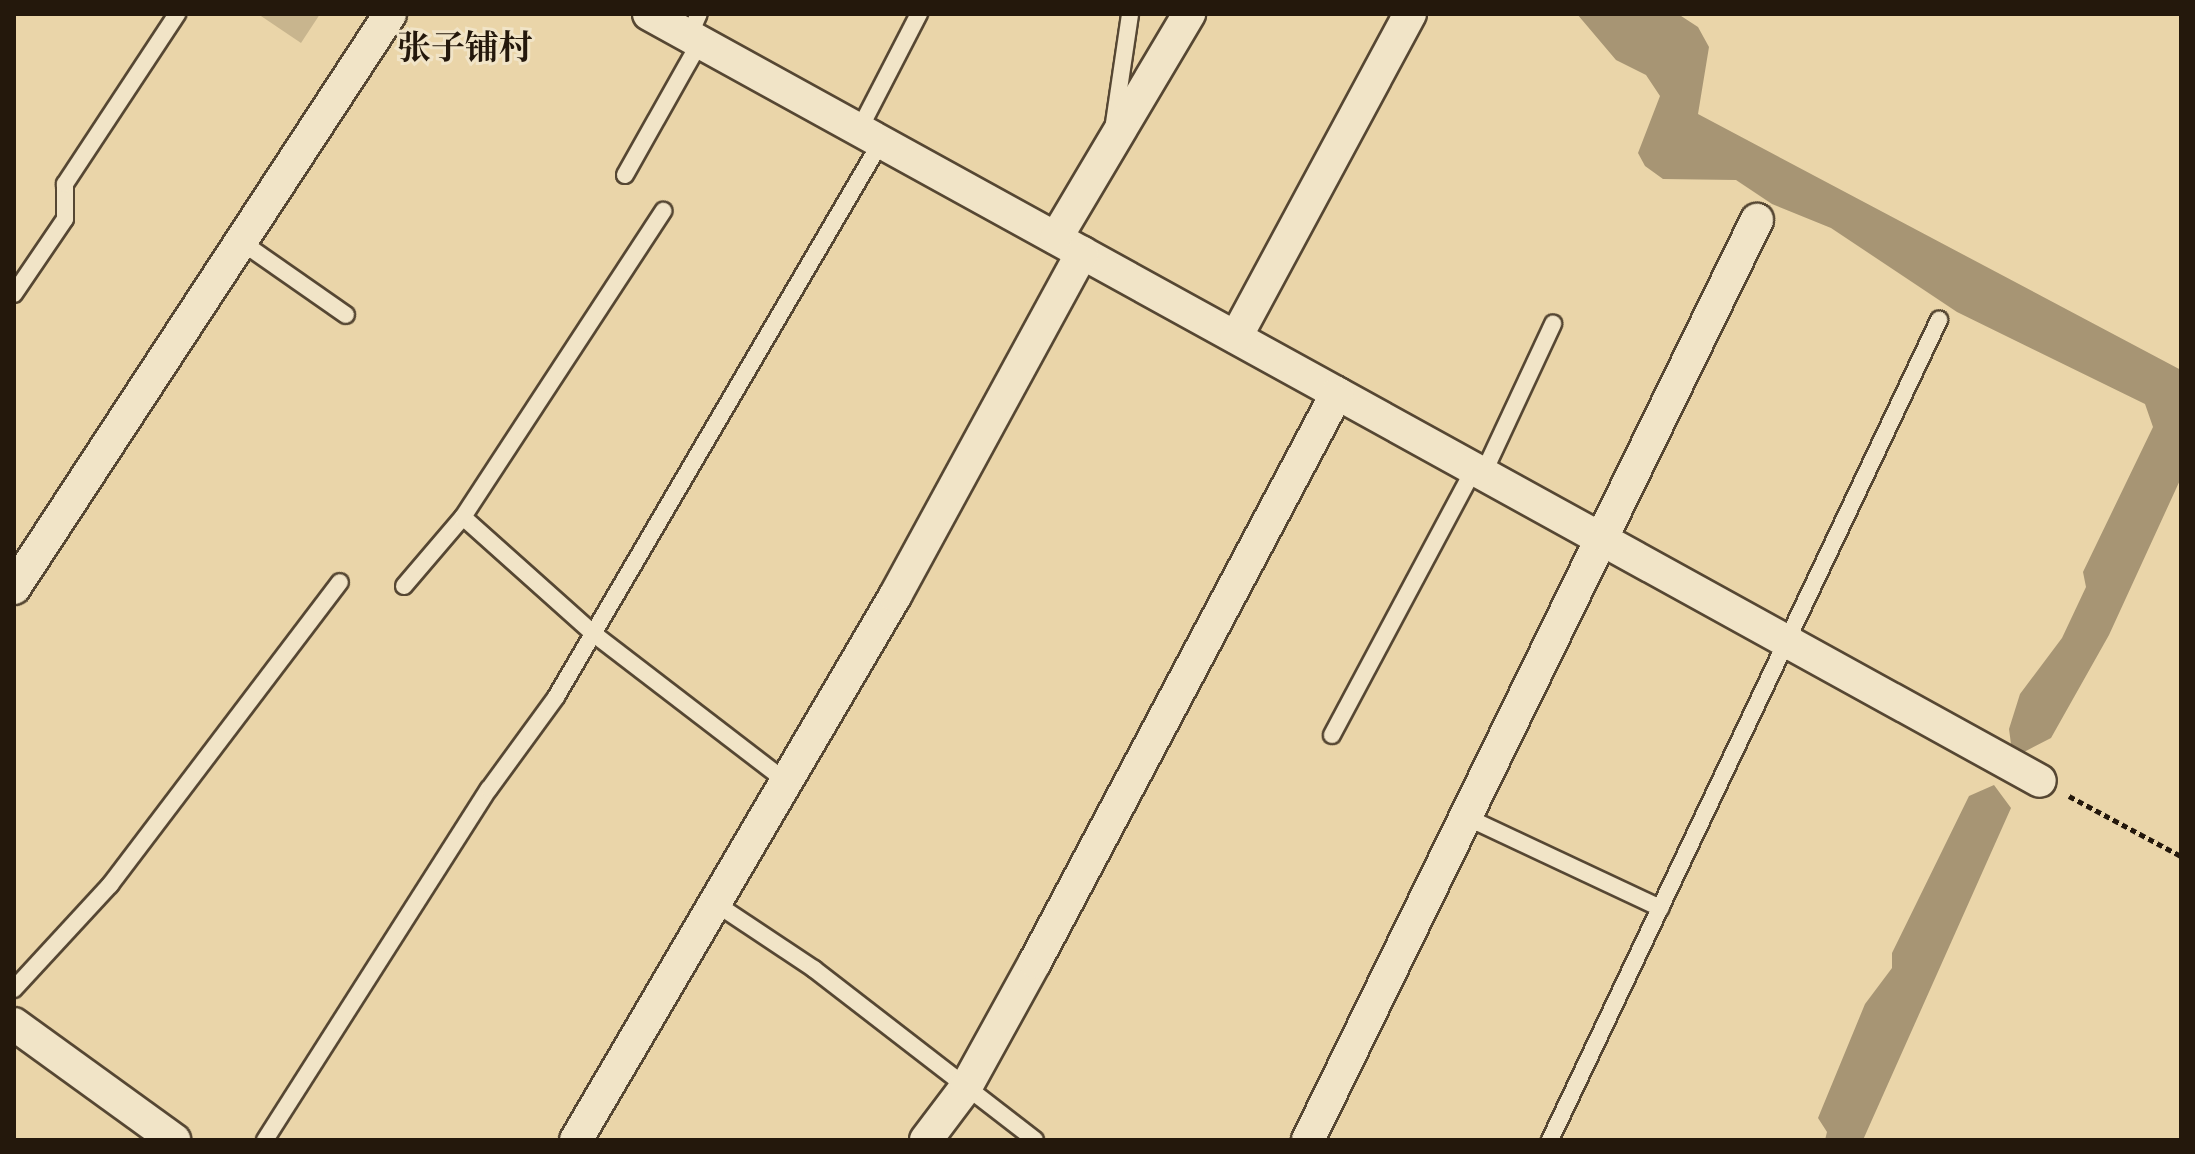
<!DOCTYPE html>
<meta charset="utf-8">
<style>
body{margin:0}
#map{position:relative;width:2195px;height:1154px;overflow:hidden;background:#ead5a9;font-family:"EB Garamond","Noto Serif SC",serif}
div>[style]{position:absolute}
.green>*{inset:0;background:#c8b58e}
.water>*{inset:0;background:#a79574}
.path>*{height:5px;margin-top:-2.5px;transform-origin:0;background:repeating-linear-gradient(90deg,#24180c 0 6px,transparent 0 10px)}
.roads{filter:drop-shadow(2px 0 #564733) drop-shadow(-2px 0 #564733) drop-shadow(0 2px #564733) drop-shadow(0 -2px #564733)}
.lane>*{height:16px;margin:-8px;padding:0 8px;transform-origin:8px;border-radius:8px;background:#f1e4c7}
.street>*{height:32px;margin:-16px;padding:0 16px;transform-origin:16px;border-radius:16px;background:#f1e4c7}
span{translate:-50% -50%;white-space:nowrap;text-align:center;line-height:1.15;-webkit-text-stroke:6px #f1e4c7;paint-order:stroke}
.quarter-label{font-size:34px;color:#24180c;font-weight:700}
.frame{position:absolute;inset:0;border:16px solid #24180c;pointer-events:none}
</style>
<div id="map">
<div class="green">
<i style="clip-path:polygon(258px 14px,320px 14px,301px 43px)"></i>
</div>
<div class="water">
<i style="clip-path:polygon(1577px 14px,1678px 14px,1698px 27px,1709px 47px,1698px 114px,2181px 370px,2181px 478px,2109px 635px,2051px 738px,2024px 752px,2011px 744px,2009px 729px,2020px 694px,2062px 638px,2086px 587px,2083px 572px,2153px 427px,2145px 404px,1957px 312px,1831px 228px,1772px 204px,1736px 180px,1663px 179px,1645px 166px,1638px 153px,1660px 96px,1646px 75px,1616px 60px)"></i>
<i style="clip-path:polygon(1994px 785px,2011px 808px,1863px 1140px,1825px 1140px,1827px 1132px,1818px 1118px,1865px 1004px,1892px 968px,1892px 953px,1969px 796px)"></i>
</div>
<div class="path">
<i style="left:2069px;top:796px;width:127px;rotate:28.2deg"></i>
</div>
<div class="roads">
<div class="lane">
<i style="left:689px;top:36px;width:24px;rotate:-66deg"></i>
<i style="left:1114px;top:123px;width:110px;rotate:-81.6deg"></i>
<i style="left:859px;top:130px;width:131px;rotate:-62.7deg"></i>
<i style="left:625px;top:175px;width:153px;rotate:-60.6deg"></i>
<i style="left:240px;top:241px;width:129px;rotate:34.9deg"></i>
<i style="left:14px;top:294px;width:91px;rotate:-55.8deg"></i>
<i style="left:65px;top:219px;width:35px;rotate:-90deg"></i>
<i style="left:65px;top:184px;width:204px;rotate:-56.6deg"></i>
<i style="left:1483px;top:474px;width:166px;rotate:-65deg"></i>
<i style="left:463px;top:517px;width:176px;rotate:41.8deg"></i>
<i style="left:594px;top:634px;width:240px;rotate:37.5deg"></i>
<i style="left:404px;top:586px;width:91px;rotate:-49.5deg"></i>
<i style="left:463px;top:517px;width:366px;rotate:-56.8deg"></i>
<i style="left:1332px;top:735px;width:302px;rotate:-61.9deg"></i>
<i style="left:1464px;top:816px;width:217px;rotate:25.1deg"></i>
<i style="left:715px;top:903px;width:119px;rotate:33.7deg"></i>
<i style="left:814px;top:969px;width:279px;rotate:37.7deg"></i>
<i style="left:14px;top:989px;width:142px;rotate:-47.3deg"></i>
<i style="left:110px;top:885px;width:380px;rotate:-52.8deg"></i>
<i style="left:265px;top:1140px;width:416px;rotate:-57.5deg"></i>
<i style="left:489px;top:789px;width:114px;rotate:-53.9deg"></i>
<i style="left:556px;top:697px;width:643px;rotate:-59.65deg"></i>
<i style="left:1550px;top:1140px;width:908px;rotate:-64.62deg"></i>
</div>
<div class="street">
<i style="left:649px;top:14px;width:1588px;rotate:28.87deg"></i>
<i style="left:1056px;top:238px;width:261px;rotate:-59.3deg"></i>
<i style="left:1236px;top:337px;width:367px;rotate:-61.7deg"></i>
<i style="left:14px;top:588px;width:686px;rotate:-56.77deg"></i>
<i style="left:14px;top:1024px;width:198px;rotate:35.9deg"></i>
<i style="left:576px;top:1140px;width:631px;rotate:-59.61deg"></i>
<i style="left:895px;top:596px;width:391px;rotate:-61.4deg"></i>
<i style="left:926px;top:1140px;width:66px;rotate:-53deg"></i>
<i style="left:966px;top:1087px;width:143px;rotate:-61.1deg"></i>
<i style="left:1035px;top:962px;width:644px;rotate:-62.04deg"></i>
<i style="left:1308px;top:1140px;width:1024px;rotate:-63.99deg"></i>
</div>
</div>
<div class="quarter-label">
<span style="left:465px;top:48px">张子铺村</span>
</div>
<div class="frame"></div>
</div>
